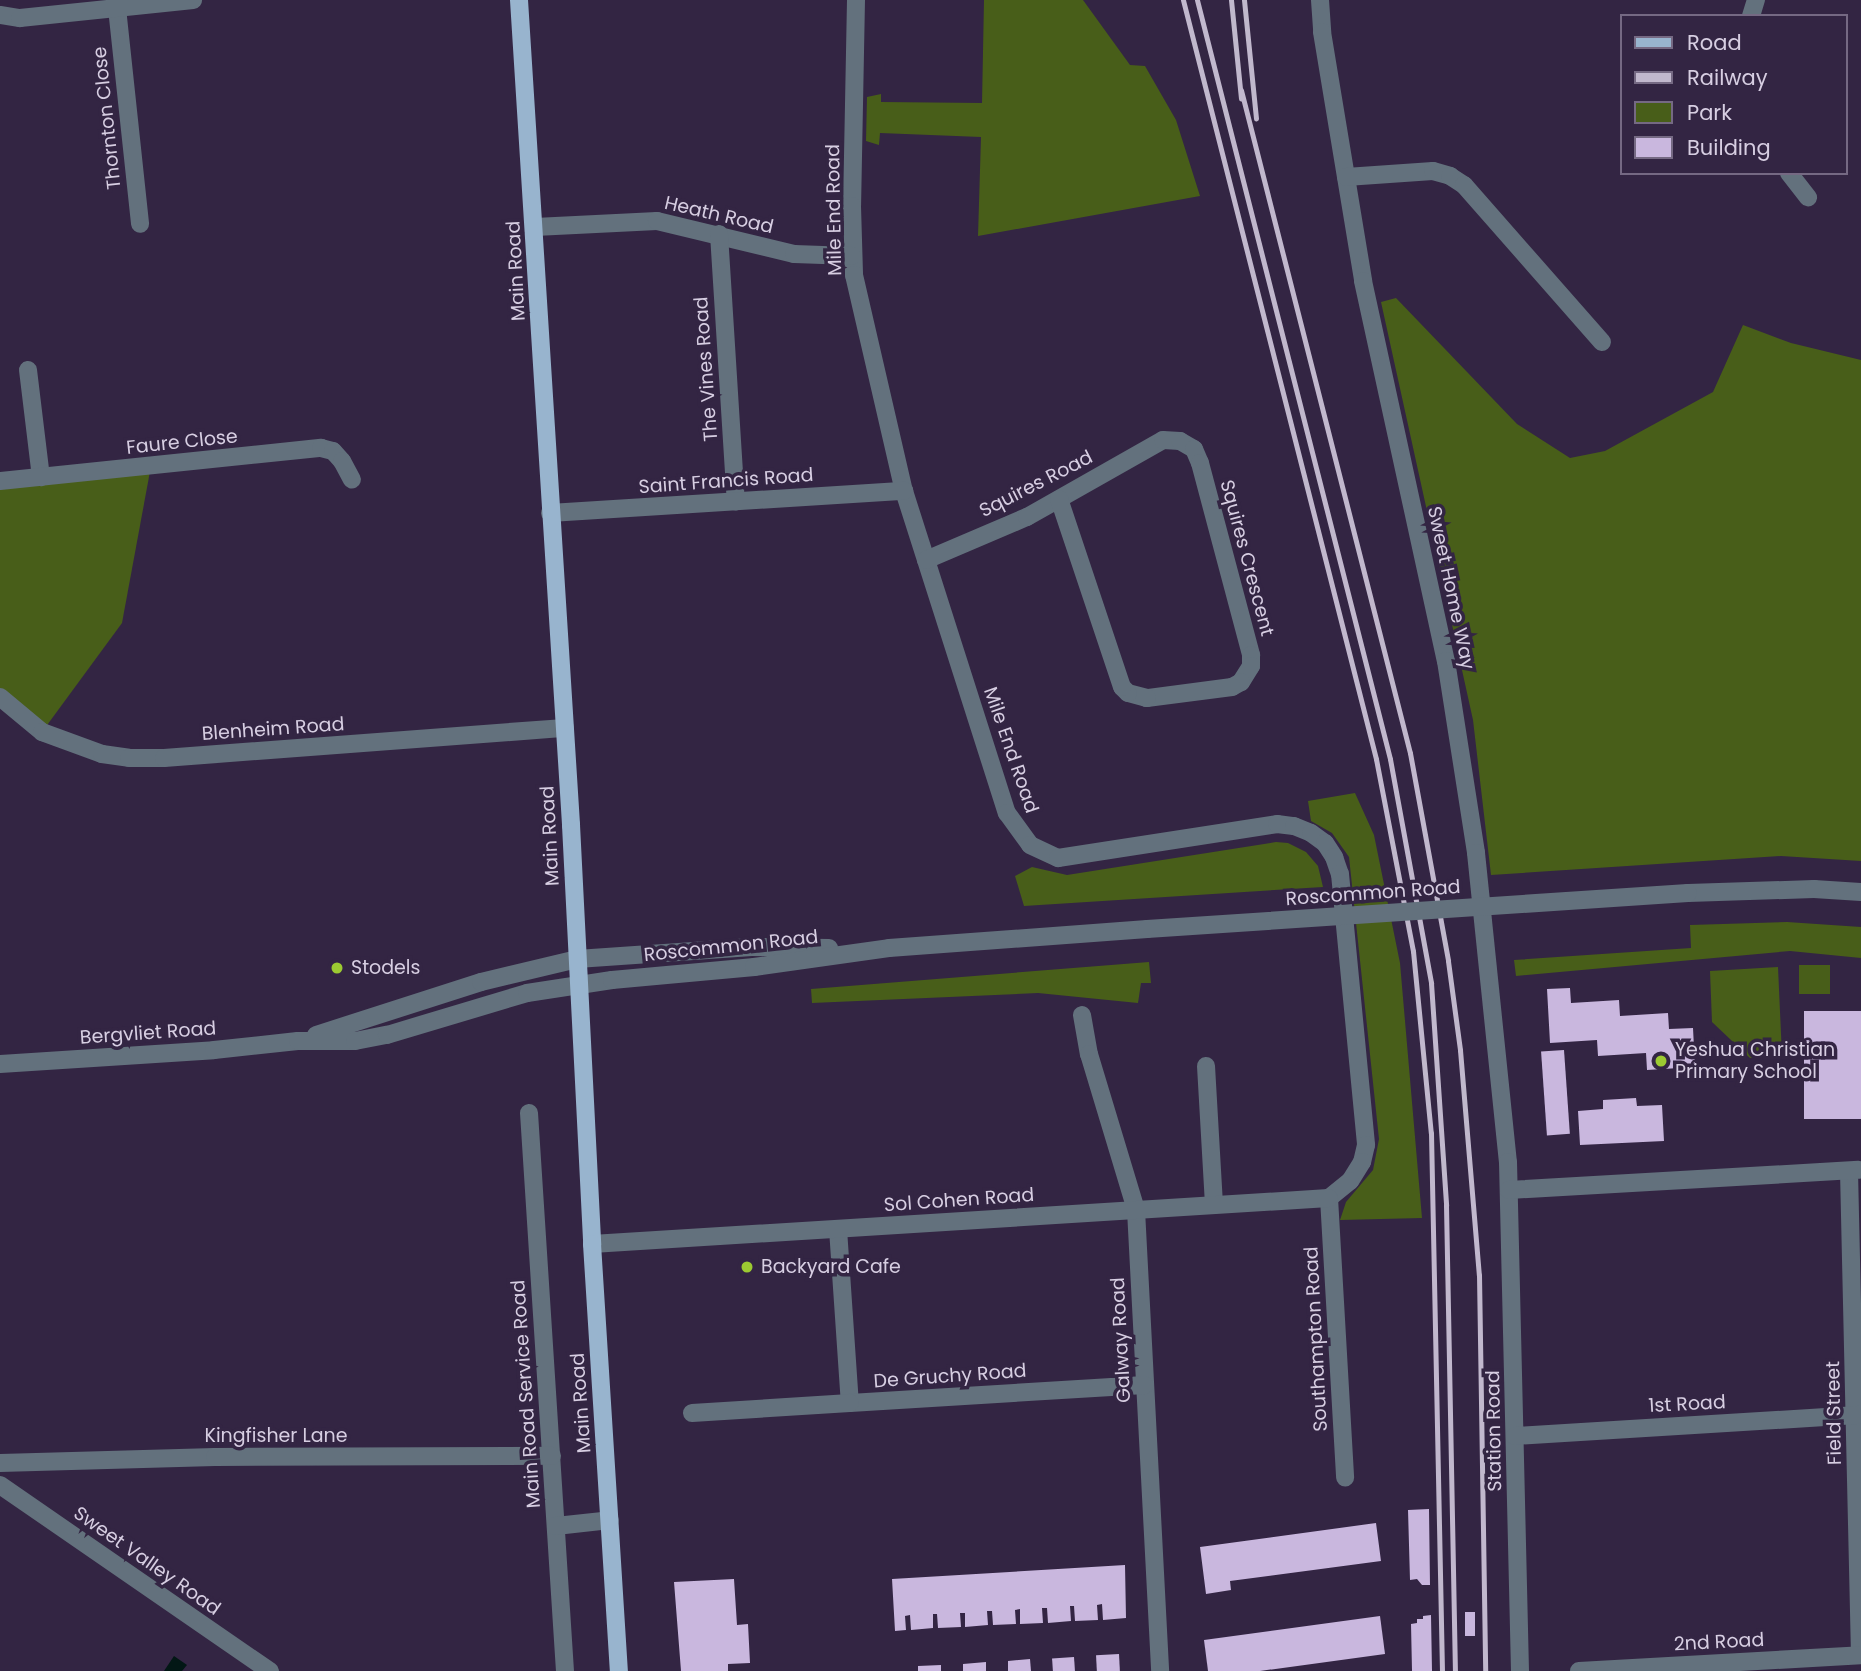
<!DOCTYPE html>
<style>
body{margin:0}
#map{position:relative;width:1861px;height:1671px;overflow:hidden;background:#332543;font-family:Poppins,sans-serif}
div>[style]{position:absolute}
.green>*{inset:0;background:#485e19;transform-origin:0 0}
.water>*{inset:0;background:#021715}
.building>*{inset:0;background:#c9b7de;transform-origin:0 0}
.minor>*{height:18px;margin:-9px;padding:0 9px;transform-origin:9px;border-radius:9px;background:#63717d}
.major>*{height:18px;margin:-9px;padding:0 9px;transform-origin:9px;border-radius:9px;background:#98b4ce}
.rail>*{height:5px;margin:-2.5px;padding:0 2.5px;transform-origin:2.5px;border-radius:2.5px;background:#c1b8cd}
.minor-bridge>*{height:18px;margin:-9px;padding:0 9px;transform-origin:9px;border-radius:9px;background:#63717d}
.dots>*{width:19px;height:19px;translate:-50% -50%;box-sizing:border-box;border:4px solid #332543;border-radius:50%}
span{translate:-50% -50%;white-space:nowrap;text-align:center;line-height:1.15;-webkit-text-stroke:7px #332543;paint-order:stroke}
.street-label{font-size:19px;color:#d7cee2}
.poi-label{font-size:19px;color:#d7cee2}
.left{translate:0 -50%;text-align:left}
.legend{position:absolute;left:1620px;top:14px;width:228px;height:161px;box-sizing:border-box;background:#332543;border:2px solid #756983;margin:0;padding:9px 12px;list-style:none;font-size:21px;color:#d7cee2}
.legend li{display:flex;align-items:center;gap:14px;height:35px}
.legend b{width:35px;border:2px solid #756983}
</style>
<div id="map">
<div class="green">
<i style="clip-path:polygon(984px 0,1083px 0,1130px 65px,1145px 66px,1176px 120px,1200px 196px,978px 236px,981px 137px,880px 133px,879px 145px,866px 141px,867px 97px,881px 94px,881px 102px,982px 103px)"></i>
<i style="clip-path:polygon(1396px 298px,1517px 424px,1570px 458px,1605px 451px,1713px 392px,1743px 325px,1791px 343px,1861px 360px,1861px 861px,1781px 856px,1491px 875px,1473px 720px,1381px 302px)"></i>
<i style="clip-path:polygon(151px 466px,122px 623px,42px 732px,0 697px,0 481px)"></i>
<i style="clip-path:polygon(1355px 793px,1374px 835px,1400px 963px,1422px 1218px,1340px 1220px,1346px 1202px,1373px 1170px,1379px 1139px,1349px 857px,1332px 833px,1311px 821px,1308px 801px)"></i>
<i style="clip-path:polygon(1276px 842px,1288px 843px,1306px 852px,1318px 866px,1323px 887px,1024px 906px,1015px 876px,1032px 867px,1067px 875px)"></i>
<i style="clip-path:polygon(1787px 922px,1861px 927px,1861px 958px,1790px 951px,1516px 976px,1514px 960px,1691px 948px,1690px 925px)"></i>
<i style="clip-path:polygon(1149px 962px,1151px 983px,1141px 983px,1138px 1003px,1038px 993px,812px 1003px,811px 989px)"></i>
<i style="left:1799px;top:965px;width:31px;height:29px"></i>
<i style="clip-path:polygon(1778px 967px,1782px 1056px,1750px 1058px,1712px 1022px,1710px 971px)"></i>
</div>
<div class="water">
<i style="clip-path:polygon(174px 1656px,187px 1665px,182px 1671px,164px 1671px)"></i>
</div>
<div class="building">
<i style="clip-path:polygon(1570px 988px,1571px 1003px,1619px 1000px,1620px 1016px,1668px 1013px,1669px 1029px,1693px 1028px,1695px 1067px,1647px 1070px,1646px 1053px,1598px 1056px,1597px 1040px,1550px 1043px,1547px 989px)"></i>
<i style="left:1861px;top:1011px;width:108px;height:57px;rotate:90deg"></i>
<i style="left:1564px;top:1050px;width:84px;height:23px;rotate:86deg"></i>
<i style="clip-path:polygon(1636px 1098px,1637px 1106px,1662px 1105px,1664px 1141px,1580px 1145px,1578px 1111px,1603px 1109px,1603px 1100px)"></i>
<i style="clip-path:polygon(1429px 1509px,1430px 1585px,1422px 1585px,1417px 1579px,1410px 1580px,1408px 1510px)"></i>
<i style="clip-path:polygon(1376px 1523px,1381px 1561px,1230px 1581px,1231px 1590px,1206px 1594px,1200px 1547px)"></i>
<i style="clip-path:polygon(1125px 1565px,1126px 1618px,1103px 1620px,1102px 1604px,1097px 1605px,1098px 1620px,1075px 1621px,1074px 1606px,1070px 1606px,1071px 1621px,1048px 1623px,1047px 1608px,1042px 1608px,1043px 1623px,1020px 1624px,1020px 1609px,1015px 1610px,1016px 1624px,993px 1625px,992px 1611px,987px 1611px,988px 1625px,965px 1627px,965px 1613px,960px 1613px,961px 1627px,938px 1628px,937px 1614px,933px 1614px,933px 1628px,911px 1630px,910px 1615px,905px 1616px,906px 1630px,895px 1631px,892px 1579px)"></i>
<i style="clip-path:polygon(734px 1579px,737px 1625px,748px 1624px,750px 1663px,728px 1664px,728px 1671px,681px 1671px,674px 1582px)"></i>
<i style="left:1465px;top:1612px;width:10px;height:24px"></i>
<i style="clip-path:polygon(1431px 1615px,1432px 1671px,1412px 1671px,1411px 1624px,1417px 1623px,1417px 1619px,1423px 1619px,1423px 1616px)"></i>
<i style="clip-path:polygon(1380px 1616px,1385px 1654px,1260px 1671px,1208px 1671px,1204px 1640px)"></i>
<i style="left:1119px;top:1654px;width:17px;height:23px;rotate:87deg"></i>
<i style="left:1074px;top:1657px;width:14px;height:22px;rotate:86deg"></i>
<i style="clip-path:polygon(1030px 1659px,1031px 1671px,1008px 1671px,1008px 1661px)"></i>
<i style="clip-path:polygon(986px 1662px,986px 1671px,963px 1671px,963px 1664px)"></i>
<i style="clip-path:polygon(941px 1665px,941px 1671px,918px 1671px,918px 1666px)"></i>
</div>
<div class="minor">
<i style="left:856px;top:0;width:206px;rotate:91.1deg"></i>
<i style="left:852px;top:206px;width:69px;rotate:88.3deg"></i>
<i style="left:854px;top:275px;width:222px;rotate:77deg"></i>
<i style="left:904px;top:491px;width:338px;rotate:72.3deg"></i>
<i style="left:1007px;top:813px;width:39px;rotate:54deg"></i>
<i style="left:1030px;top:845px;width:31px;rotate:25deg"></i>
<i style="left:1058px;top:858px;width:222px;rotate:-8.8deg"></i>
<i style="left:1277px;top:824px;width:17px;rotate:7deg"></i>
<i style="left:1294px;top:826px;width:18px;rotate:22deg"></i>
<i style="left:1311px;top:833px;width:17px;rotate:36deg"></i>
<i style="left:1325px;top:843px;width:17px;rotate:57deg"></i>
<i style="left:1334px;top:857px;width:18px;rotate:71deg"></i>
<i style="left:1340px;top:874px;width:272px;rotate:84.5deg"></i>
<i style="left:1366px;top:1145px;width:17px;rotate:103deg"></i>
<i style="left:1362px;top:1162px;width:22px;rotate:122deg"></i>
<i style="left:1350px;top:1181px;width:27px;rotate:141deg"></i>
<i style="left:1320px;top:0;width:32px;rotate:86deg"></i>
<i style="left:1322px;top:32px;width:252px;rotate:80.6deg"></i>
<i style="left:1363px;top:281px;width:389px;rotate:77.7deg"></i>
<i style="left:1446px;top:661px;width:194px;rotate:81.1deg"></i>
<i style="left:1476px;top:853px;width:311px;rotate:84.1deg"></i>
<i style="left:1508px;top:1162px;width:509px;rotate:88.65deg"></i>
<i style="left:117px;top:8px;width:217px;rotate:83.9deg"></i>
<i style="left:0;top:15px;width:20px;rotate:9deg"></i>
<i style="left:20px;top:18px;width:174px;rotate:-5.9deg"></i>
<i style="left:1751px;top:16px;width:17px;rotate:-73deg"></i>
<i style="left:1789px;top:173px;width:31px;rotate:52deg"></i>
<i style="left:1346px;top:177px;width:87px;rotate:-3.9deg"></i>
<i style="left:1433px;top:171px;width:18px;rotate:16deg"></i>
<i style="left:1450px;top:176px;width:17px;rotate:33deg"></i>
<i style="left:1464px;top:185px;width:209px;rotate:48.7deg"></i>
<i style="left:535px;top:227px;width:122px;rotate:-2.8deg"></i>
<i style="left:657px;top:221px;width:141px;rotate:13.5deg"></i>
<i style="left:794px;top:254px;width:58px;rotate:2deg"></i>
<i style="left:719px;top:234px;width:268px;rotate:86.4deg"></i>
<i style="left:28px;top:370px;width:108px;rotate:83.1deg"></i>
<i style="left:0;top:481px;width:323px;rotate:-5.9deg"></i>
<i style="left:321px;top:448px;width:12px;rotate:14deg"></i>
<i style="left:333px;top:451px;width:13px;rotate:48deg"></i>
<i style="left:342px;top:461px;width:21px;rotate:62deg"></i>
<i style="left:550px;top:513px;width:355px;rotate:-3.6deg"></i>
<i style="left:926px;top:560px;width:110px;rotate:-23.1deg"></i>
<i style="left:1027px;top:517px;width:156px;rotate:-29.5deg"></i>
<i style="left:1163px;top:440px;width:17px;rotate:3deg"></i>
<i style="left:1180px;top:441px;width:16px;rotate:30deg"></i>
<i style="left:1194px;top:449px;width:15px;rotate:67deg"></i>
<i style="left:1200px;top:463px;width:199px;rotate:75.1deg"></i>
<i style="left:1251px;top:655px;width:11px;rotate:90deg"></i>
<i style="left:1251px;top:666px;width:19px;rotate:122deg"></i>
<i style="left:1241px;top:682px;width:10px;rotate:151deg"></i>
<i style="left:1232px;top:687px;width:86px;rotate:172.6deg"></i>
<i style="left:1147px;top:698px;width:20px;rotate:-165deg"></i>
<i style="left:1128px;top:693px;width:8px;rotate:-135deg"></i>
<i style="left:1122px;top:687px;width:198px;rotate:-108.5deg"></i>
<i style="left:0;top:697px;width:55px;rotate:39.8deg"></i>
<i style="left:42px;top:732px;width:64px;rotate:20.1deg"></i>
<i style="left:102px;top:754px;width:27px;rotate:8deg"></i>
<i style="left:129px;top:758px;width:35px"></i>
<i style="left:164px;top:758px;width:402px;rotate:-4.3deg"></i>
<i style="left:1688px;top:893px;width:126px;rotate:-1.8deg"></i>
<i style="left:1814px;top:889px;width:47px;rotate:3.7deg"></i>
<i style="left:1082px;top:1015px;width:40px;rotate:80deg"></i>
<i style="left:1089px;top:1054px;width:163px;rotate:73.2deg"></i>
<i style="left:1136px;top:1210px;width:462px;rotate:87deg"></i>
<i style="left:316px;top:1035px;width:173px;rotate:-17.8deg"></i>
<i style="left:481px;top:982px;width:99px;rotate:-13.5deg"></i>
<i style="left:577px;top:959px;width:175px;rotate:-3.9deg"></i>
<i style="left:752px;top:947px;width:77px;rotate:0.7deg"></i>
<i style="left:0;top:1064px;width:214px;rotate:-3.7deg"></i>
<i style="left:214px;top:1050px;width:84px;rotate:-6.1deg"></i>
<i style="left:298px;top:1041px;width:57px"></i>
<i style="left:355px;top:1041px;width:33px;rotate:-11deg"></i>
<i style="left:387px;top:1035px;width:146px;rotate:-16.7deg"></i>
<i style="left:527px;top:993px;width:86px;rotate:-8.7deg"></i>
<i style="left:612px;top:980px;width:143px;rotate:-5.2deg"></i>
<i style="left:754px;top:967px;width:136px;rotate:-8deg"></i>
<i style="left:889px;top:948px;width:259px;rotate:-4.2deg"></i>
<i style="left:1206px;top:1066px;width:139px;rotate:86.7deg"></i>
<i style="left:529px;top:1113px;width:559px;rotate:86.31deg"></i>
<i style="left:1849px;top:1171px;width:484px;rotate:88.7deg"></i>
<i style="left:1509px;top:1190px;width:350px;rotate:-3.3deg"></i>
<i style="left:1329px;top:1198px;width:280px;rotate:86.7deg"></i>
<i style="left:838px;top:1229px;width:174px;rotate:86.1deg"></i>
<i style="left:850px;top:1403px;width:295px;rotate:-3.5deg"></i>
<i style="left:592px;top:1244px;width:738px;rotate:-3.57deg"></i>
<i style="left:692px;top:1413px;width:158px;rotate:-3.6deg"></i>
<i style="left:1515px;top:1436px;width:347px;rotate:-3.5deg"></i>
<i style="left:0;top:1463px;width:215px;rotate:-1.6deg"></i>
<i style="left:215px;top:1457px;width:337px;rotate:-0.2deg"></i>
<i style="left:0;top:1485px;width:328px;rotate:34.6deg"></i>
<i style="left:556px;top:1526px;width:54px;rotate:-6.3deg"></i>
<i style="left:1579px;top:1671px;width:282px;rotate:-3.2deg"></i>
</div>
<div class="major">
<i style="left:519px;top:0;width:827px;rotate:86.39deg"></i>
<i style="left:571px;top:825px;width:420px;rotate:87.1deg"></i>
<i style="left:592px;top:1244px;width:428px;rotate:86.4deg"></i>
</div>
<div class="rail">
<i style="left:1183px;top:0;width:783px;rotate:75.73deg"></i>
<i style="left:1376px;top:759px;width:196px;rotate:79.1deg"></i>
<i style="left:1413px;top:951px;width:183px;rotate:84.4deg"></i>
<i style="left:1431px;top:1133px;width:538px;rotate:88.83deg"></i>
<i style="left:1197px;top:0;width:783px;rotate:75.73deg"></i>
<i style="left:1390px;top:759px;width:228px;rotate:79.6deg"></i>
<i style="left:1431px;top:983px;width:223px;rotate:86.1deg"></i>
<i style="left:1446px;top:1205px;width:466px;rotate:88.9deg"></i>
<i style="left:1231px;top:0;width:99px;rotate:84.2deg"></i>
<i style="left:1244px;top:0;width:119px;rotate:84.2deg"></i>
<i style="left:1241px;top:90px;width:684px;rotate:75.7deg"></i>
<i style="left:1410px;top:753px;width:211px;rotate:79.6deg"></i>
<i style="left:1448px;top:961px;width:90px;rotate:82.3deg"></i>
<i style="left:1460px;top:1050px;width:226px;rotate:85.2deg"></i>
<i style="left:1479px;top:1275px;width:396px;rotate:89.1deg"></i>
</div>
<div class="minor-bridge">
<i style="left:1147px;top:929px;width:542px;rotate:-3.81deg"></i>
</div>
<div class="dots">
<i style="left:337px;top:968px;background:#9cca32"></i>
<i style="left:1661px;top:1061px;background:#9cca32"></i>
<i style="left:747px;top:1267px;background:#9cca32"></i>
</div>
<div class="street-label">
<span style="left:107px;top:118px;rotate:-96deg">Thornton Close</span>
<span style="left:834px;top:210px;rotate:-91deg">Mile End Road</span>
<span style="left:719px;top:215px;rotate:13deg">Heath Road</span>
<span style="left:516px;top:271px;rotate:-93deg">Main Road</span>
<span style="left:706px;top:369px;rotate:-94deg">The Vines Road</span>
<span style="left:182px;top:442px;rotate:-6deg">Faure Close</span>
<span style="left:726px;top:481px;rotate:-4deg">Saint Francis Road</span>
<span style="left:1036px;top:484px;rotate:-27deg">Squires Road</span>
<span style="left:1247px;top:558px;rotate:75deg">Squires Crescent</span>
<span style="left:1451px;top:588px;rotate:78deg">Sweet Home Way</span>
<span style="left:273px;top:729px;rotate:-4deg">Blenheim Road</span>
<span style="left:1011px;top:750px;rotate:71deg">Mile End Road</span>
<span style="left:550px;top:836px;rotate:-93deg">Main Road</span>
<span style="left:1373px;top:893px;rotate:-4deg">Roscommon Road</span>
<span style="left:731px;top:946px;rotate:-6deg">Roscommon Road</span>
<span style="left:148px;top:1033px;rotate:-4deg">Bergvliet Road</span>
<span style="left:959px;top:1200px;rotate:-4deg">Sol Cohen Road</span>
<span style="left:1316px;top:1339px;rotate:-93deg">Southampton Road</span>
<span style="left:1121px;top:1340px;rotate:-93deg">Galway Road</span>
<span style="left:950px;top:1376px;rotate:-4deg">De Gruchy Road</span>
<span style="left:526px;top:1394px;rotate:-94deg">Main Road Service Road</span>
<span style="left:581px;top:1403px;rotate:-94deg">Main Road</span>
<span style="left:1687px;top:1404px;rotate:-3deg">1st Road</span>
<span style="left:1834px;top:1413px;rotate:-91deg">Field Street</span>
<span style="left:1494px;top:1431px;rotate:-91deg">Station Road</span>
<span style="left:276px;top:1436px">Kingfisher Lane</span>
<span style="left:147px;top:1561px;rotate:35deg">Sweet Valley Road</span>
<span style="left:1719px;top:1642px;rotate:-3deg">2nd Road</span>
</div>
<div class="poi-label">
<span class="left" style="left:351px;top:968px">Stodels</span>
<span class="left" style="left:1675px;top:1061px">Yeshua Christian<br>Primary School</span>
<span class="left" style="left:761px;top:1267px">Backyard Cafe</span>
</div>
<ul class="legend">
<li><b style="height:9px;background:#98b4ce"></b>Road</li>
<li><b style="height:9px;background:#c1b8cd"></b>Railway</li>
<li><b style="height:19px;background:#485e19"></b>Park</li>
<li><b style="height:19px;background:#c9b7de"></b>Building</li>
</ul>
</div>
